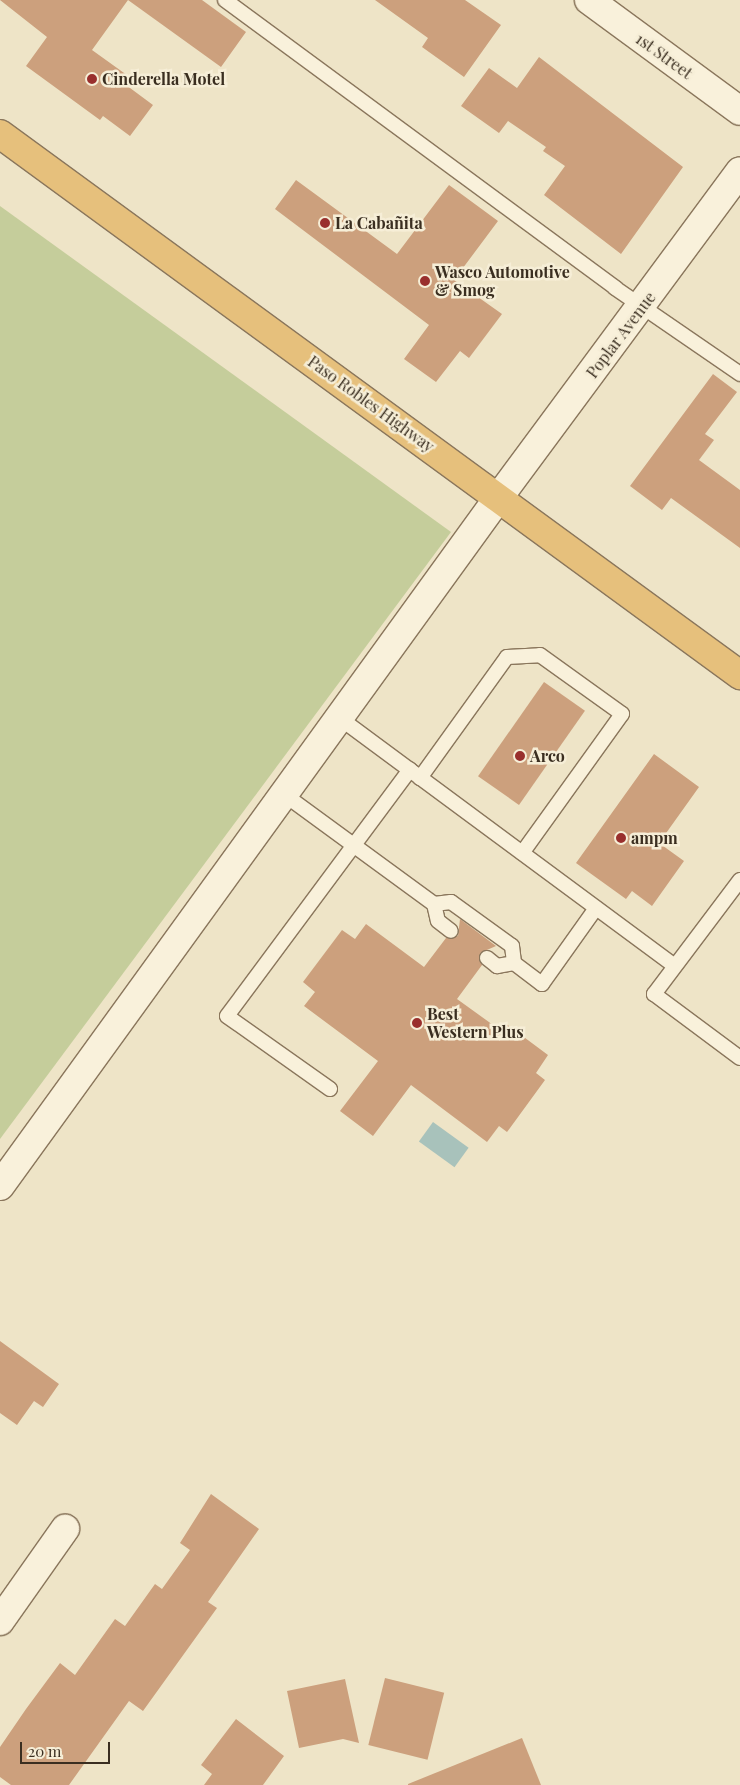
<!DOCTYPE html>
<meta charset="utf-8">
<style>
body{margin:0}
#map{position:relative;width:740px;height:1785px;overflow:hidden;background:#eee4c7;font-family:"Playfair Display",serif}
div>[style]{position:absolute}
.green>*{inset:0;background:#c5cd9b}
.water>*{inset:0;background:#a8c2bb;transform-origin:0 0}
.building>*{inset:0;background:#cca07d;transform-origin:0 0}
.roads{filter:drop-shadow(1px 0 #8a765c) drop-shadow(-1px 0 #8a765c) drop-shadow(0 1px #8a765c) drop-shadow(0 -1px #8a765c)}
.service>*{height:14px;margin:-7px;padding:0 7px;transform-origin:7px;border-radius:7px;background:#f9f1db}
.minor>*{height:28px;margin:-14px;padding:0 14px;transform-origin:14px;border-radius:14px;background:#f9f1db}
.secondary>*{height:28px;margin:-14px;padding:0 14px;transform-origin:14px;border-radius:14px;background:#f9f1db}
.trunk>*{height:28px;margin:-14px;padding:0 14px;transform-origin:14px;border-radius:14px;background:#e6c07c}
.dots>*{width:14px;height:14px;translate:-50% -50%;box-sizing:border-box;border:2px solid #f6eed7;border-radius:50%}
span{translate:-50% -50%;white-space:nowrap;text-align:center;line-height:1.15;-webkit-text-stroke:5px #f6eed7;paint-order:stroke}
.street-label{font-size:16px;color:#3a2e20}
.poi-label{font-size:16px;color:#3a2e20;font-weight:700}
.left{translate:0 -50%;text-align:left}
.scale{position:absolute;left:20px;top:1742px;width:90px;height:22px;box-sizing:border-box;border:2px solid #3a2e20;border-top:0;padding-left:6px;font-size:15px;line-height:18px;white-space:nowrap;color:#3a2e20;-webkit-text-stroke:4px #f6eed7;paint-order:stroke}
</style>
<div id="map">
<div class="green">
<i style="clip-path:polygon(0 206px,451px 532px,0 1139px)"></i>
</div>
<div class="water">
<i style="left:433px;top:1122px;width:44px;height:24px;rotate:36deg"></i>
</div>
<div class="building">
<i style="clip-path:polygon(0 0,202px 0,246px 32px,221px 67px,128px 0,92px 50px,131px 78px,126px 85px,153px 105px,130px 136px,103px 116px,100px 120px,26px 66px,47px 37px)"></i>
<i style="clip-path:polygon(375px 0,465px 0,501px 25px,464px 77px,422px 47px,428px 38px)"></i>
<i style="clip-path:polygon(539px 57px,683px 167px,621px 254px,544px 195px,565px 166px,543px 151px,546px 147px,508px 121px,499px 133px,461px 106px,489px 68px,517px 88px)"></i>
<i style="clip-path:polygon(296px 180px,397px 254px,449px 185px,498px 221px,454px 280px,502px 314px,469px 358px,460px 351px,436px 382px,404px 359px,429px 325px,275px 209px)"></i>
<i style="clip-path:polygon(713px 374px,737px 392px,705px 434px,714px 440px,699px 460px,740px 490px,740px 548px,671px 498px,662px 510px,630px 486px)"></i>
<i style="left:544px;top:682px;width:50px;height:115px;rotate:35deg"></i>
<i style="clip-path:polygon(654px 754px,699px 787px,659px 843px,684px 861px,652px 906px,632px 891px,626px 899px,576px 863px)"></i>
<i style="clip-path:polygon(460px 919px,496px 946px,480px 953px,482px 965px,457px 999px,500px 1030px,505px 1023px,548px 1055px,536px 1073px,545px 1080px,507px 1132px,499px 1126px,487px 1142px,411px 1085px,373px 1136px,340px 1111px,378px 1061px,304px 1006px,315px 992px,303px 982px,342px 930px,355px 939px,366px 924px,424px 967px,446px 938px,458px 936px)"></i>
<i style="clip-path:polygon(0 1341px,59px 1384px,43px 1407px,34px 1401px,17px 1425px,0 1413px)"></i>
<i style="clip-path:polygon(211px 1494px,259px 1529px,208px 1602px,217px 1608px,143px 1711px,129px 1701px,69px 1785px,11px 1785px,0 1777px,0 1747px,26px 1709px,60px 1663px,75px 1675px,115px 1619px,125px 1626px,155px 1584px,162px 1589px,190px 1550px,180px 1543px)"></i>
<i style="left:385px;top:1678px;width:61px;height:69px;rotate:14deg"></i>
<i style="clip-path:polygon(345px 1679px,359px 1743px,343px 1739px,299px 1748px,287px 1691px)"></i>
<i style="clip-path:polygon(236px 1719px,284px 1756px,263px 1785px,204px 1785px,212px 1774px,201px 1765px)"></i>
<i style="clip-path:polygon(522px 1738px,541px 1785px,408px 1785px,408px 1784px)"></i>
</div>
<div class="roads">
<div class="service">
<i style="left:225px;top:0;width:485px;rotate:36.4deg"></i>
<i style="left:615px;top:288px;width:152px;rotate:34.5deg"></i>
<i style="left:341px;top:719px;width:415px;rotate:36.5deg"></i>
<i style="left:420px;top:778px;width:149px;rotate:-54.3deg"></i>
<i style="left:507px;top:657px;width:33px;rotate:-3deg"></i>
<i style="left:540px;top:655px;width:101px;rotate:35.7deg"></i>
<i style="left:622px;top:714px;width:171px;rotate:125.7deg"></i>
<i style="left:285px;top:795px;width:185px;rotate:36.2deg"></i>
<i style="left:434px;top:904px;width:17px;rotate:77deg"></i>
<i style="left:438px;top:921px;width:16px;rotate:38deg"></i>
<i style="left:740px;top:880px;width:143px;rotate:127deg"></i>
<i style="left:654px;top:994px;width:107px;rotate:36.7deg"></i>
<i style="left:434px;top:904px;width:17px;rotate:-7deg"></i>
<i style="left:451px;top:902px;width:75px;rotate:35.8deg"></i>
<i style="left:512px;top:946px;width:17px;rotate:83deg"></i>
<i style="left:487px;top:958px;width:13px;rotate:39deg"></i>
<i style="left:497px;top:966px;width:17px;rotate:-10deg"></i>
<i style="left:514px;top:963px;width:35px;rotate:37deg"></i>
<i style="left:542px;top:984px;width:93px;rotate:-54.6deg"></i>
<i style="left:330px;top:1089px;width:126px;rotate:-144.7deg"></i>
<i style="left:227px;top:1016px;width:307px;rotate:-53.4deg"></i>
</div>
<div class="minor">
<i style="left:589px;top:0;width:187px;rotate:36.3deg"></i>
<i style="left:0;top:1186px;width:851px;rotate:-54.09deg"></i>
<i style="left:0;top:1621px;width:113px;rotate:-54.8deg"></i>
</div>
<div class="secondary">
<i style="left:499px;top:497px;width:405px;rotate:-53.5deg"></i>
</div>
<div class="trunk">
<i style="left:0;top:134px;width:917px;rotate:36.17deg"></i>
</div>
</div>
<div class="dots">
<i style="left:92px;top:79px;background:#992f2d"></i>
<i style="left:325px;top:223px;background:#992f2d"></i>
<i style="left:425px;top:281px;background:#992f2d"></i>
<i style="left:520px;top:756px;background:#992f2d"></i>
<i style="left:621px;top:838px;background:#992f2d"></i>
<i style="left:417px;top:1023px;background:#992f2d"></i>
</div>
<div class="street-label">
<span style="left:664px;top:56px;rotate:36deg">1st Street</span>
<span style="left:621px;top:335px;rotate:-53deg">Poplar Avenue</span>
<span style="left:371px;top:404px;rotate:36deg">Paso Robles Highway</span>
</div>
<div class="poi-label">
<span class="left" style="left:102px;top:79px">Cinderella Motel</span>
<span class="left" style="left:335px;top:223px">La Cabañita</span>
<span class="left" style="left:435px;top:281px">Wasco Automotive<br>&amp; Smog</span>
<span class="left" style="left:530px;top:756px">Arco</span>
<span class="left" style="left:631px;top:838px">ampm</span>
<span class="left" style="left:427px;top:1023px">Best<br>Western Plus</span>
</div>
<div class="scale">20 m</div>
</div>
